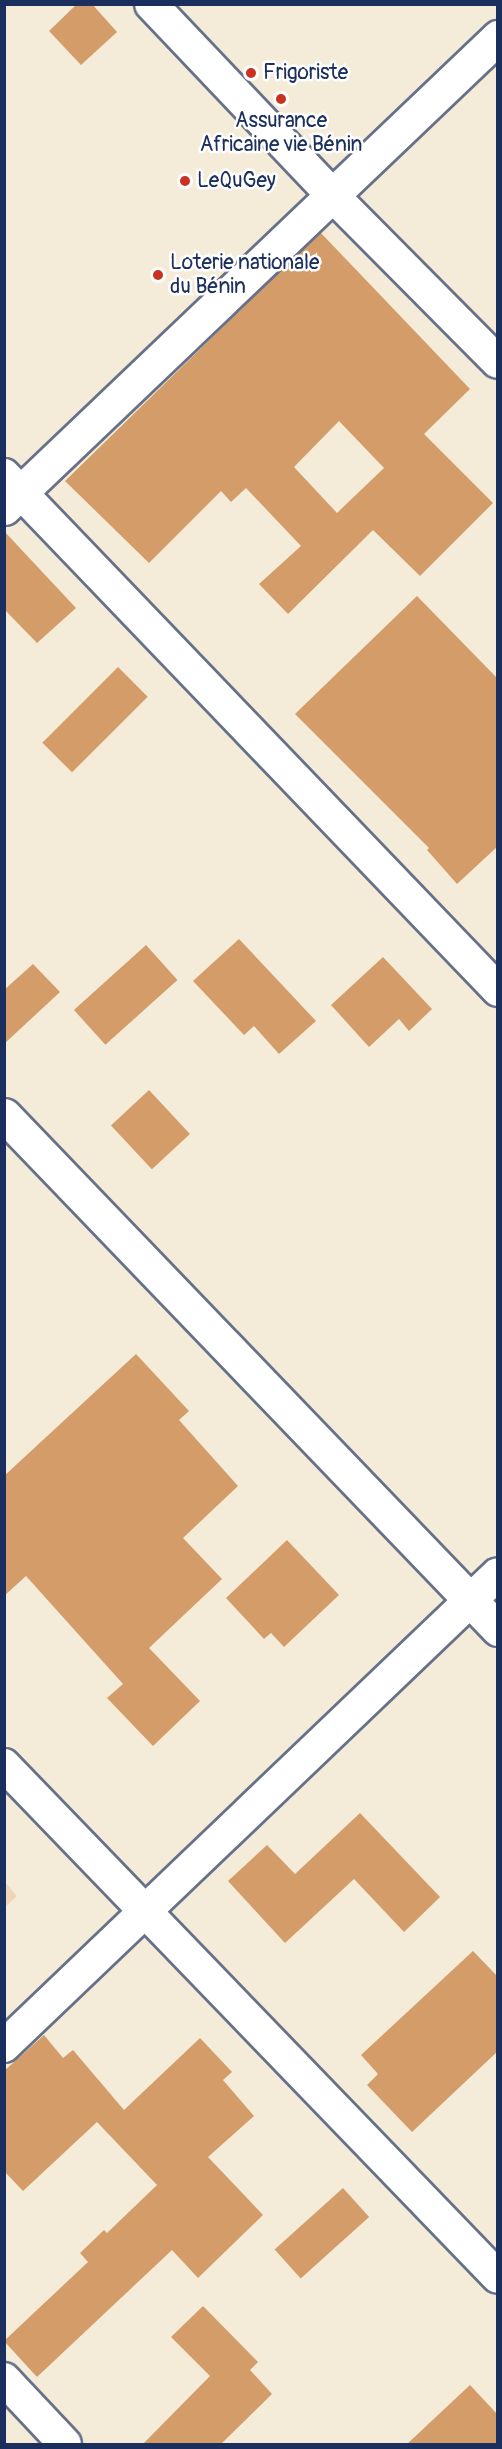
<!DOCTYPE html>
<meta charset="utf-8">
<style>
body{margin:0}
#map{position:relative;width:502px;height:2449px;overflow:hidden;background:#f4ecd8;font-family:Pangolin,sans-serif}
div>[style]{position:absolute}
.built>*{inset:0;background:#efd6bb}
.building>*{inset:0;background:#d49c68;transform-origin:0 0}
.roads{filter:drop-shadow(2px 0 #677189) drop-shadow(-2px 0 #677189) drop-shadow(0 2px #677189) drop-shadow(0 -2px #677189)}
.minor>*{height:32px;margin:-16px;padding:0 16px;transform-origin:16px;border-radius:16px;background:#fff}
.tertiary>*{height:33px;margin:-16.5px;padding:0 16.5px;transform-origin:16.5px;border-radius:16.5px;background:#fff}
.dots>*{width:16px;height:16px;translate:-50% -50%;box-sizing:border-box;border:3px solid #fff;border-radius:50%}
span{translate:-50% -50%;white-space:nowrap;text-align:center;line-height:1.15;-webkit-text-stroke:5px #fff;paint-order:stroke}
.poi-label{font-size:21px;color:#1b2f5e}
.left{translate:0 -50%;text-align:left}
.frame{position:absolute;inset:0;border:6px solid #1b2f5e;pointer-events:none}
</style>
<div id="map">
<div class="built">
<i style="clip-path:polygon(5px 1882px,17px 1896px,5px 1907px)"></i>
</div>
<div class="building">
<i style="clip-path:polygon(77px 4px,92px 4px,117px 32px,81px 65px,49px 31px)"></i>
<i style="clip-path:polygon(evenodd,320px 232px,470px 389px,424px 434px,493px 503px,420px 576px,373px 530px,288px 614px,259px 584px,301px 546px,246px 488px,231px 502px,221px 491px,149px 563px,65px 481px,320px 232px,339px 421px,384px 468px,337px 513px,294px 467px,339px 421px)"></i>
<i style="clip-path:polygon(4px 531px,76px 608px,37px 643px,4px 609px)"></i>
<i style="clip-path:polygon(417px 596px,498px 679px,497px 847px,457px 884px,427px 850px,429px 848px,295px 714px)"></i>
<i style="left:118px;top:667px;width:42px;height:107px;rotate:45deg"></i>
<i style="clip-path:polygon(239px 939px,316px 1021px,279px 1054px,254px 1026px,244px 1035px,193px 981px)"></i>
<i style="left:146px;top:945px;width:47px;height:97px;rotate:48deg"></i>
<i style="clip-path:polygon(383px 957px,432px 1009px,409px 1031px,399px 1019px,369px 1047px,331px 1005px)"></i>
<i style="clip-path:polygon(33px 964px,60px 992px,4px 1044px,4px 990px)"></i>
<i style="left:149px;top:1090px;width:60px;height:52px;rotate:47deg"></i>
<i style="clip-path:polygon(136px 1354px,189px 1411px,179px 1420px,238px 1486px,183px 1538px,222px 1579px,149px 1648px,200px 1701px,153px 1746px,107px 1698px,123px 1684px,26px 1576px,4px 1596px,4px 1476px)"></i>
<i style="clip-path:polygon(287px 1540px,339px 1595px,284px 1647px,271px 1633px,264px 1639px,226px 1598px)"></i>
<i style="clip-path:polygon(360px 1813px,440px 1897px,404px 1932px,354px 1879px,285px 1943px,228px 1881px,267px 1845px,295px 1874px)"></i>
<i style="clip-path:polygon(473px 1951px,498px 1977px,498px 2051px,412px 2132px,367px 2085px,378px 2074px,361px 2055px)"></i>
<i style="clip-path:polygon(44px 2035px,63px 2058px,73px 2050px,124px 2110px,200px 2038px,232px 2072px,223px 2080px,254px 2116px,208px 2157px,263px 2215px,198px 2278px,172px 2250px,37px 2377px,4px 2341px,88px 2262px,80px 2253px,104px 2230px,107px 2233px,157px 2185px,97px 2122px,23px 2191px,4px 2171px,4px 2071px)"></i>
<i style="left:343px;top:2188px;width:39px;height:92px;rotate:48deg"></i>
<i style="clip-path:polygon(203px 2306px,258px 2362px,250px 2370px,272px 2394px,220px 2445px,142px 2445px,210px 2376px,171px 2337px)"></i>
<i style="clip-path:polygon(470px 2385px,498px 2415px,498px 2445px,406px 2445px)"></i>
</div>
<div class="roads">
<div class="minor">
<i style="left:151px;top:4px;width:263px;rotate:46.5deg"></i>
<i style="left:332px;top:195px;width:235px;rotate:45.2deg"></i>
<i style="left:4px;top:475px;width:714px;rotate:46.19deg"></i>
<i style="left:4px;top:1765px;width:711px;rotate:46.03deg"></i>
<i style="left:4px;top:2046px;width:683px;rotate:-43.7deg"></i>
<i style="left:4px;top:2379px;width:89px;rotate:46.8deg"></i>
</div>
<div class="tertiary">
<i style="left:4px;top:508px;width:683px;rotate:-43.63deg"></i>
<i style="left:4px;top:1115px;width:713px;rotate:46.14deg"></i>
</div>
</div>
<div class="dots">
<i style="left:251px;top:73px;background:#c8321e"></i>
<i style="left:281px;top:99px;background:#c8321e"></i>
<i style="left:185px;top:181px;background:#c8321e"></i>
<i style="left:158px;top:275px;background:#c8321e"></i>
</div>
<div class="poi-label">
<span class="left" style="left:263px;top:73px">Frigoriste</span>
<span style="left:281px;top:133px">Assurance<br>Africaine vie Bénin</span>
<span class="left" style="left:197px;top:181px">LeQuGey</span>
<span class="left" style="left:170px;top:275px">Loterie nationale<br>du Bénin</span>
</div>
<div class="frame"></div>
</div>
